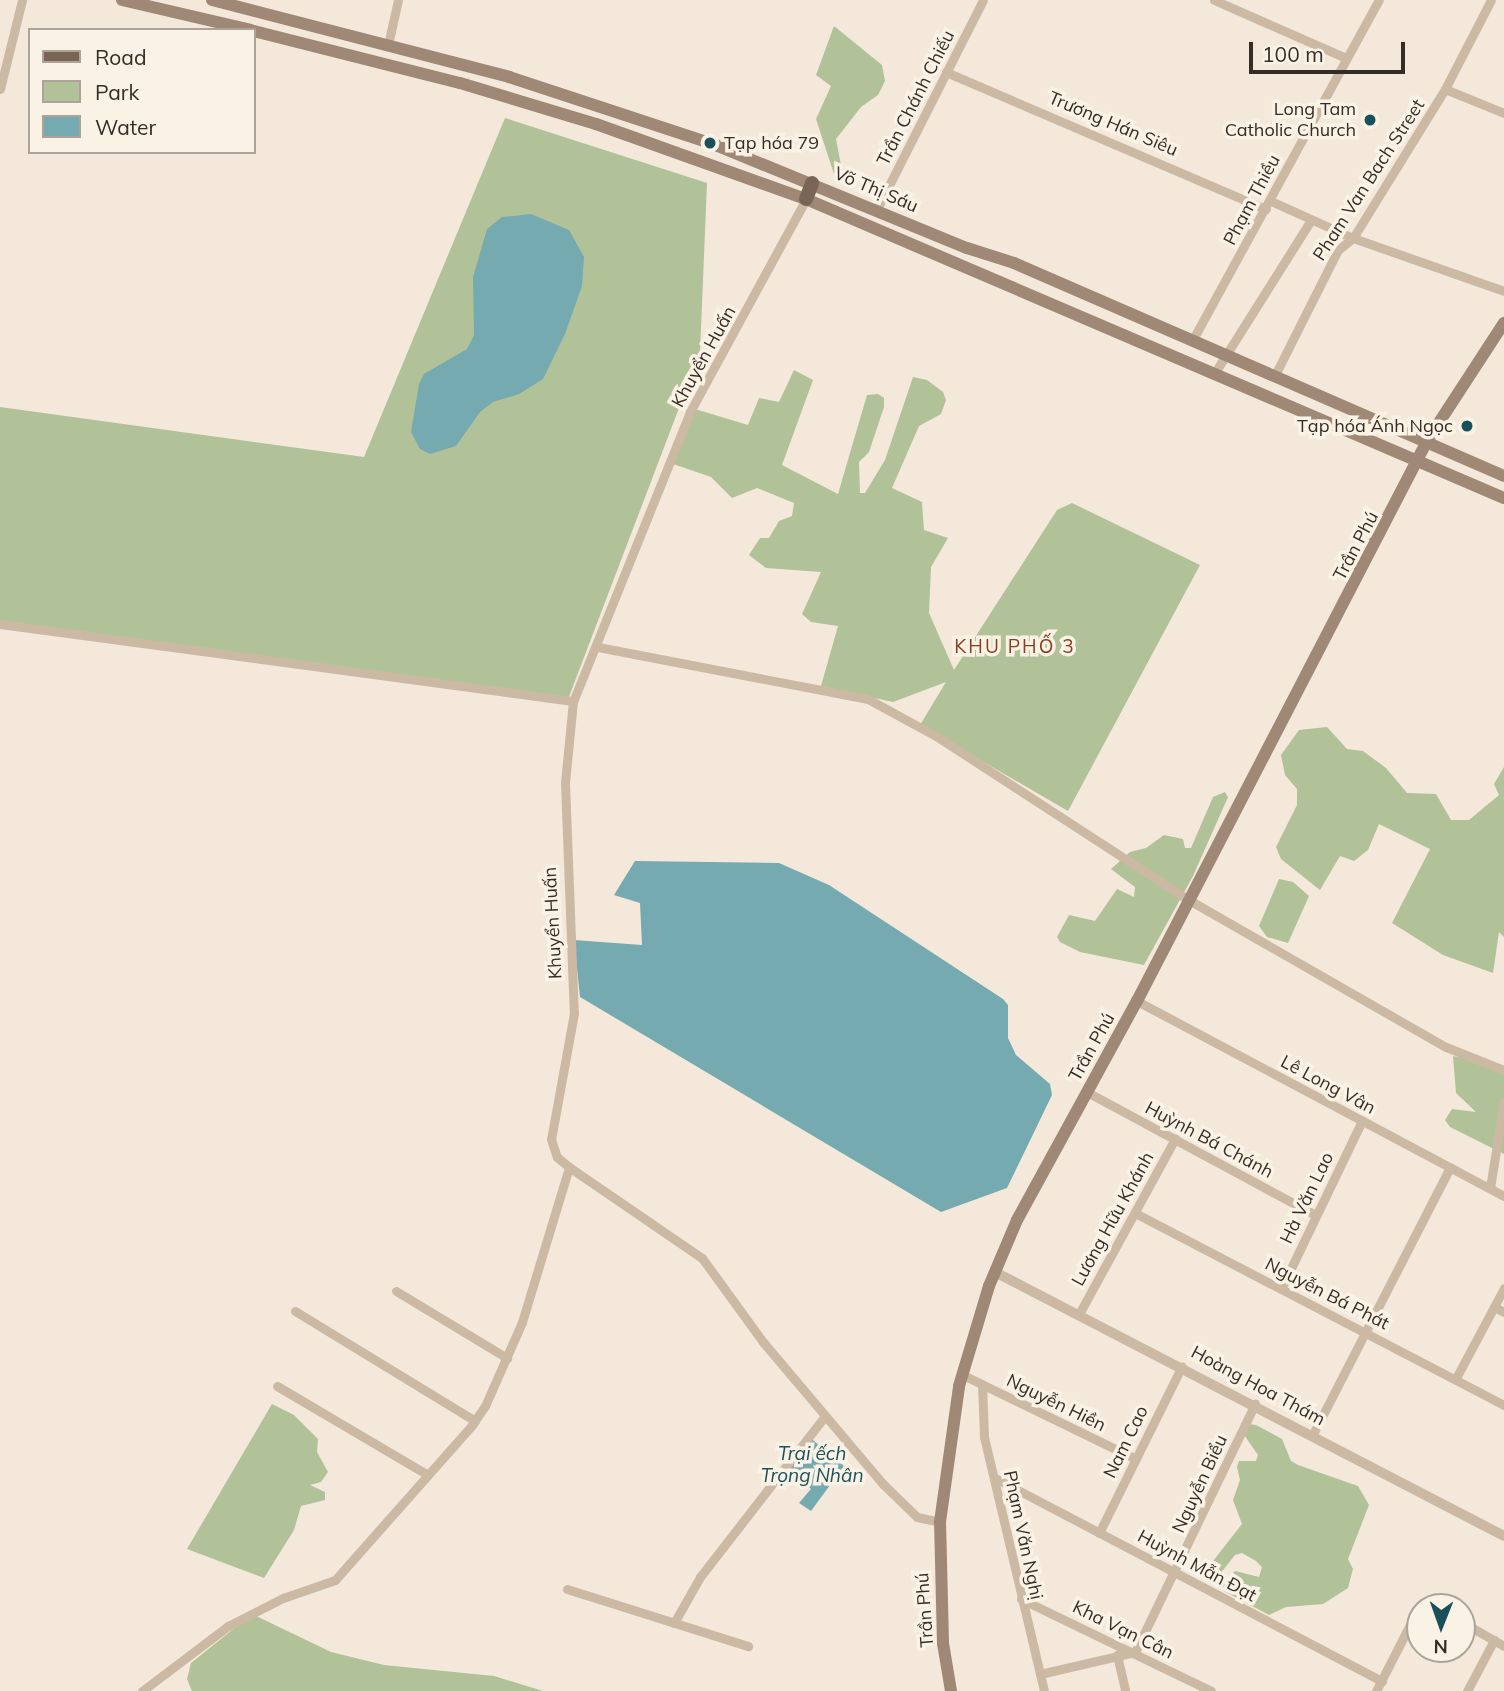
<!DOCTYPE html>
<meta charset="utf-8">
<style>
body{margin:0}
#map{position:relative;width:1504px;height:1691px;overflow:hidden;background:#f3e8d9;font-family:Mulish,sans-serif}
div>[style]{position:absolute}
.green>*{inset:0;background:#b1c298}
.water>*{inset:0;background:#76aab1}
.minor>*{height:9px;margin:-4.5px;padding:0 4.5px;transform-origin:4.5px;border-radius:4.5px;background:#cbb9a4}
.tertiary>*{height:10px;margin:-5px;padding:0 5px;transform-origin:5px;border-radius:5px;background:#cbb9a4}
.secondary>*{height:12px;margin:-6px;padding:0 6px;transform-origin:6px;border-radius:6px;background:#9f8875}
.primary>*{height:14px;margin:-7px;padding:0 7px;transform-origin:7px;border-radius:7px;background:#796556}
.dots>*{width:19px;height:19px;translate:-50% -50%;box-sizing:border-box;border:4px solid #faf2e5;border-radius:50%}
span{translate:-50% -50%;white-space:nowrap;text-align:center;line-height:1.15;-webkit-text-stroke:7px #faf2e5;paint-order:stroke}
.street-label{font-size:18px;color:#362c26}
.poi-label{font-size:18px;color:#362c26}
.right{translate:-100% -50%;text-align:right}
.left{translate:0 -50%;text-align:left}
.neighbourhood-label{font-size:19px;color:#893e1b;letter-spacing:2px}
.water-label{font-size:19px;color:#19515a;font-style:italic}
.legend{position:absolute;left:28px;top:28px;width:228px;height:126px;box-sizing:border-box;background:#faf2e5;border:2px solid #aca399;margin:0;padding:9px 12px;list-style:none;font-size:21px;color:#362c26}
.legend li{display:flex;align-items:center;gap:14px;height:35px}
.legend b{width:35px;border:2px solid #aca399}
.north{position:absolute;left:1406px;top:1593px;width:70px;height:70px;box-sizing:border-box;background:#faf2e5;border:2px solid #aca399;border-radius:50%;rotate:181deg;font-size:19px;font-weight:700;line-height:28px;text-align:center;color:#362c26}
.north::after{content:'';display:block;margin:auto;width:24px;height:32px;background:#19515a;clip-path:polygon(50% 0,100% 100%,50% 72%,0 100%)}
.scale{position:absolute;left:1249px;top:42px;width:156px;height:32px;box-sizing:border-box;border:4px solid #362c26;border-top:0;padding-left:9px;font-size:21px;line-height:24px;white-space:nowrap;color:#362c26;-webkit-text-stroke:5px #faf2e5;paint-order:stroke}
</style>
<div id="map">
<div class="green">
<i style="clip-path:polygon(834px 26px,882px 65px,885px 81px,878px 95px,861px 107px,836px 139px,841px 165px,834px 174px,816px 119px,831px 86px,816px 75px)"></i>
<i style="clip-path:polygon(505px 118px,707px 183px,700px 353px,567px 702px,0 623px,0 407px,364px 457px)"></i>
<i style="clip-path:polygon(794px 370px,813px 380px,782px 465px,838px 494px,867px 395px,878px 394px,884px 398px,884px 407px,869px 452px,859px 462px,860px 493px,865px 493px,885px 460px,913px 377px,927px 380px,943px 392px,946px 400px,941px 414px,919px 426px,892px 488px,922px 502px,924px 530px,948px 538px,931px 567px,929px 613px,954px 670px,1057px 510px,1072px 503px,1200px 565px,1068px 811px,920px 725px,946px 682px,893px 702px,821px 686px,838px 626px,811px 622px,802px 614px,821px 572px,766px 568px,749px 555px,760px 538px,769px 538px,779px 521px,792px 516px,794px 503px,757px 488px,732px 498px,711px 477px,673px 464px,695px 409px,748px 425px,759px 398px,779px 402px)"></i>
<i style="clip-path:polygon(1327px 727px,1347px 749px,1363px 751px,1386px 768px,1407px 793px,1436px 794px,1451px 820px,1469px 820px,1499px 795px,1494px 784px,1504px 767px,1504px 937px,1499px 932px,1493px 973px,1443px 955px,1392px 923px,1430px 849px,1379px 824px,1368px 850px,1354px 861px,1340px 856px,1320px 890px,1281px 859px,1276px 847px,1297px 805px,1297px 789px,1285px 775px,1281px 755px,1299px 730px)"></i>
<i style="clip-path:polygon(1225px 792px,1228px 797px,1193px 876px,1144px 965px,1080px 952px,1060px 942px,1057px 937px,1069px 915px,1095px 921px,1117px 889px,1134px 897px,1135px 887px,1111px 869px,1130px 852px,1146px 848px,1164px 835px,1183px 839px,1185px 848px,1191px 848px,1213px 797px)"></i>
<i style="clip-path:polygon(1279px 879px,1293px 882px,1309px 896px,1288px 943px,1267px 937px,1259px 926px)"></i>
<i style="clip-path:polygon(1453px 1056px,1504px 1067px,1504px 1154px,1450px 1127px,1445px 1120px,1452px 1109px,1476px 1112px,1456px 1093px)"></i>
<i style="clip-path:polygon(272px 1404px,294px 1415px,318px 1439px,317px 1452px,328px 1472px,321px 1482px,310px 1485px,325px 1492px,325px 1500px,301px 1506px,294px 1530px,264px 1578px,187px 1549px)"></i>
<i style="clip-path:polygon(1241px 1423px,1256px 1425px,1282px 1439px,1291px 1461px,1298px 1465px,1358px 1486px,1369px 1505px,1348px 1559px,1353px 1569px,1348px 1588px,1323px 1604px,1286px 1607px,1269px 1615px,1224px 1591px,1222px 1585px,1235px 1571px,1259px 1577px,1262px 1567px,1256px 1561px,1242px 1553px,1235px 1555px,1220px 1574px,1212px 1570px,1213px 1561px,1242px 1524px,1233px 1500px,1240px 1480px,1237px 1467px,1239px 1461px,1256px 1461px,1258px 1455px,1240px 1429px)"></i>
<i style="clip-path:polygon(252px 1614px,331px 1652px,384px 1665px,494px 1676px,543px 1691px,192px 1691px,187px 1679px,191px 1663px)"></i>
</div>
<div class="water">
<i style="clip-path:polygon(531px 214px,569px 230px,584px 257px,582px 286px,565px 334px,543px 379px,519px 394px,493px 402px,480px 412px,456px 446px,430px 454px,420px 449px,411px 432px,419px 384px,424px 374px,467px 349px,474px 335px,473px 277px,487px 229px,502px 217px)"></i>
<i style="clip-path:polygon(635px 861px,779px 863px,829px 885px,1003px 999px,1008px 1005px,1008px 1038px,1016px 1055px,1050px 1084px,1052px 1095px,1007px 1188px,941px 1212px,580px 997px,574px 940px,642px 945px,640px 903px,614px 895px)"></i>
<i style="clip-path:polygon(808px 1436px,844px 1466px,811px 1511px,799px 1503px,811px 1489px,783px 1467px)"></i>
</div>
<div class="minor">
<i style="left:1214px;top:0;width:144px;rotate:23.7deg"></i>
<i style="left:388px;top:45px;width:46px;rotate:-77.5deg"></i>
<i style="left:946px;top:72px;width:348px;rotate:23.2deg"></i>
<i style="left:0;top:89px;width:92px;rotate:-76.1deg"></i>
<i style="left:1445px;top:89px;width:64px;rotate:22.1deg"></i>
<i style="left:806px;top:199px;width:243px;rotate:118.6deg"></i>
<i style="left:690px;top:412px;width:312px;rotate:112deg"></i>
<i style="left:573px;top:701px;width:82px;rotate:95.6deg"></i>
<i style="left:565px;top:783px;width:230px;rotate:87.8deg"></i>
<i style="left:574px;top:1013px;width:128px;rotate:100.3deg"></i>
<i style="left:551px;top:1139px;width:19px;rotate:72deg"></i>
<i style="left:557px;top:1157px;width:16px;rotate:40deg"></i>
<i style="left:569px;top:1167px;width:161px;rotate:34.4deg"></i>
<i style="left:702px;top:1258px;width:104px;rotate:54deg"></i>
<i style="left:763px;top:1342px;width:186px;rotate:49.8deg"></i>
<i style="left:883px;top:1484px;width:47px;rotate:44.1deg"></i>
<i style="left:917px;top:1517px;width:24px;rotate:12deg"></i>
<i style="left:1271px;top:201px;width:90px;rotate:24.3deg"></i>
<i style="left:1353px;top:238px;width:160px;rotate:19.3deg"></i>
<i style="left:877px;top:209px;width:234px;rotate:-63.1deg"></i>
<i style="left:1192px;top:341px;width:389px;rotate:-61.3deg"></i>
<i style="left:1214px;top:374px;width:182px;rotate:-57.8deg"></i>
<i style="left:1274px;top:377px;width:142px;rotate:-63.3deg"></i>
<i style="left:1338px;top:250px;width:19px;rotate:-39deg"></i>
<i style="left:1353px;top:238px;width:175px;rotate:-58.3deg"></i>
<i style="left:1445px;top:89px;width:100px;rotate:-62.7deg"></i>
<i style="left:0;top:624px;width:578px;rotate:7.65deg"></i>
<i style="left:598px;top:647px;width:275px;rotate:10.9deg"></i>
<i style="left:868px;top:699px;width:77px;rotate:28.6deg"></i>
<i style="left:936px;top:736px;width:302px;rotate:33deg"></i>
<i style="left:1189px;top:900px;width:296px;rotate:29.8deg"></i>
<i style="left:1446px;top:1047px;width:62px;rotate:21.6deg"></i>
<i style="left:1137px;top:1001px;width:416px;rotate:28deg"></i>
<i style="left:1087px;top:1092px;width:259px;rotate:28.3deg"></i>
<i style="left:1490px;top:1188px;width:88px;rotate:-80.9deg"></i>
<i style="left:1135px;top:1213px;width:416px;rotate:27.5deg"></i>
<i style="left:1281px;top:1289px;width:187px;rotate:-64.3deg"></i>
<i style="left:396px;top:1291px;width:130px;rotate:31.1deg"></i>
<i style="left:1494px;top:1307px;width:11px;rotate:27deg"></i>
<i style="left:295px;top:1311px;width:211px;rotate:31.4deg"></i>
<i style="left:1079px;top:1314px;width:200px;rotate:-61.3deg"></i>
<i style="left:963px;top:1375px;width:192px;rotate:25.9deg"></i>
<i style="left:1456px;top:1378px;width:102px;rotate:-61.9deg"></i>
<i style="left:982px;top:1384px;width:53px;rotate:87.8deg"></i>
<i style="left:984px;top:1437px;width:261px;rotate:76.7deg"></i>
<i style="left:277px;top:1386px;width:175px;rotate:30.5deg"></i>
<i style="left:1313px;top:1434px;width:300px;rotate:-62.8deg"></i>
<i style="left:997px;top:1479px;width:435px;rotate:27.7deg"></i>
<i style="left:1099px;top:1533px;width:186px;rotate:-63.6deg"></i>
<i style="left:567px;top:1589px;width:190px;rotate:17.5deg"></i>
<i style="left:1021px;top:1599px;width:211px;rotate:25.8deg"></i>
<i style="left:1462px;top:1622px;width:48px;rotate:29.7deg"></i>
<i style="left:674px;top:1623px;width:53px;rotate:-60.5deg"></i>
<i style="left:700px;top:1577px;width:202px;rotate:-52.2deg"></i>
<i style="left:1117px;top:1655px;width:37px;rotate:77deg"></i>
<i style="left:1040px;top:1674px;width:98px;rotate:-13deg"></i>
<i style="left:1135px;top:1652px;width:276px;rotate:-64.2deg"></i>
<i style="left:142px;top:1691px;width:108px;rotate:-37.1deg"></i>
<i style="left:228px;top:1626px;width:62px;rotate:-27deg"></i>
<i style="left:283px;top:1598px;width:55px;rotate:-19.1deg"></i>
<i style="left:335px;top:1580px;width:207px;rotate:-48.5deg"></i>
<i style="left:472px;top:1425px;width:23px;rotate:-56deg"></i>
<i style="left:485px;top:1406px;width:92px;rotate:-66.2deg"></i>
<i style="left:522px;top:1322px;width:162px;rotate:-73.1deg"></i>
<i style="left:1376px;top:1691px;width:90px;rotate:-62.9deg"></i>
<i style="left:1417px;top:1611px;width:11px;rotate:-38deg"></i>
<i style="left:1426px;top:1604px;width:10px;rotate:17deg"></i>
<i style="left:1467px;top:1691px;width:58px;rotate:-62.1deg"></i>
</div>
<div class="tertiary">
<i style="left:995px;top:1272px;width:573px;rotate:27.41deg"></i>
</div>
<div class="secondary">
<i style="left:122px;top:0;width:132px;rotate:13.1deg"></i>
<i style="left:212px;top:0;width:307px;rotate:14.5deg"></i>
<i style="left:509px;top:77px;width:215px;rotate:18.2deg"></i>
<i style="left:713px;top:144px;width:274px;rotate:22.3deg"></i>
<i style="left:967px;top:248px;width:49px;rotate:17.7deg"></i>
<i style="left:1014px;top:263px;width:534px;rotate:23.49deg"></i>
<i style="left:254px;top:31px;width:212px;rotate:14.2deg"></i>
<i style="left:460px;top:83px;width:142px;rotate:16.8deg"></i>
<i style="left:596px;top:124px;width:223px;rotate:19.7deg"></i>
<i style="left:806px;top:199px;width:759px;rotate:23.19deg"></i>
<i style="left:951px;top:1691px;width:49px;rotate:-99.5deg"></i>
<i style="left:943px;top:1643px;width:121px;rotate:-91.4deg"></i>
<i style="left:940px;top:1522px;width:137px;rotate:-82deg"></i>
<i style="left:959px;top:1386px;width:104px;rotate:-73.3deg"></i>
<i style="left:989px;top:1286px;width:72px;rotate:-67deg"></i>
<i style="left:1017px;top:1220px;width:250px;rotate:-61.3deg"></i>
<i style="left:1137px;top:1001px;width:631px;rotate:-62.62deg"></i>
<i style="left:1427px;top:441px;width:141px;rotate:-56.9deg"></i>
</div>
<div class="primary">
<i style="left:806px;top:199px;width:17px;rotate:-69deg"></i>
</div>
<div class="dots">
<i style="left:1370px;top:120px;background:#19515a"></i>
<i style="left:710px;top:143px;background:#19515a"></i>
<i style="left:1467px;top:426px;background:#19515a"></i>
</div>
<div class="street-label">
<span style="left:916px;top:98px;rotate:-63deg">Trần Chánh Chiếu</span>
<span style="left:1113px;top:124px;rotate:23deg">Trương Hán Siêu</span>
<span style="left:1369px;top:180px;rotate:-57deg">Pham Van Bach Street</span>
<span style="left:876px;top:190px;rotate:23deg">Võ Thị Sáu</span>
<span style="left:1252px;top:200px;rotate:-62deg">Phạm Thiều</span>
<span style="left:704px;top:357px;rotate:-61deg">Khuyển Huấn</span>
<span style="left:1356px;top:546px;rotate:-62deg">Trần Phú</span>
<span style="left:553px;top:923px;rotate:-93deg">Khuyển Huấn</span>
<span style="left:1092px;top:1047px;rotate:-61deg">Trần Phú</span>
<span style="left:1328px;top:1085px;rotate:28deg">Lê Long Vân</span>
<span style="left:1209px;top:1140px;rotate:28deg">Huỳnh Bá Chánh</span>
<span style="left:1307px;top:1198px;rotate:-64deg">Hà Văn Lao</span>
<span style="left:1113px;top:1219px;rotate:-61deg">Lương Hữu Khánh</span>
<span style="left:1327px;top:1294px;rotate:27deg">Nguyễn Bá Phát</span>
<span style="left:1258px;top:1386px;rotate:28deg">Hoàng Hoa Thám</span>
<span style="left:1056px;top:1403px;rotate:26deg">Nguyễn Hiền</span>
<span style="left:1126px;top:1442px;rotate:-64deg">Nam Cao</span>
<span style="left:1200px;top:1484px;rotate:-65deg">Nguyễn Biểu</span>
<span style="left:1023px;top:1535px;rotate:78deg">Phạm Văn Nghị</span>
<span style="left:1197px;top:1566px;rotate:28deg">Huỳnh Mẫn Đạt</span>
<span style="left:925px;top:1610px;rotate:-94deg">Trần Phú</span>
<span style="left:1123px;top:1630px;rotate:26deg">Kha Vạn Cân</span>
</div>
<div class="poi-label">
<span class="right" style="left:1356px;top:120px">Long Tam<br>Catholic Church</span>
<span class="left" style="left:724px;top:143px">Tạp hóa 79</span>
<span class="right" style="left:1453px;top:426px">Tạp hóa Ánh Ngọc</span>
</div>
<div class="neighbourhood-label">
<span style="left:1015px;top:647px">KHU PHỐ 3</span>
</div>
<div class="water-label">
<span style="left:812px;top:1465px">Trại ếch<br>Trọng Nhân</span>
</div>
<ul class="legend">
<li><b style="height:9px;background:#796556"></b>Road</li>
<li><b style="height:19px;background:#b1c298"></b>Park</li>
<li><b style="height:19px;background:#76aab1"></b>Water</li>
</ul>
<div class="north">N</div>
<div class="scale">100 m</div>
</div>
